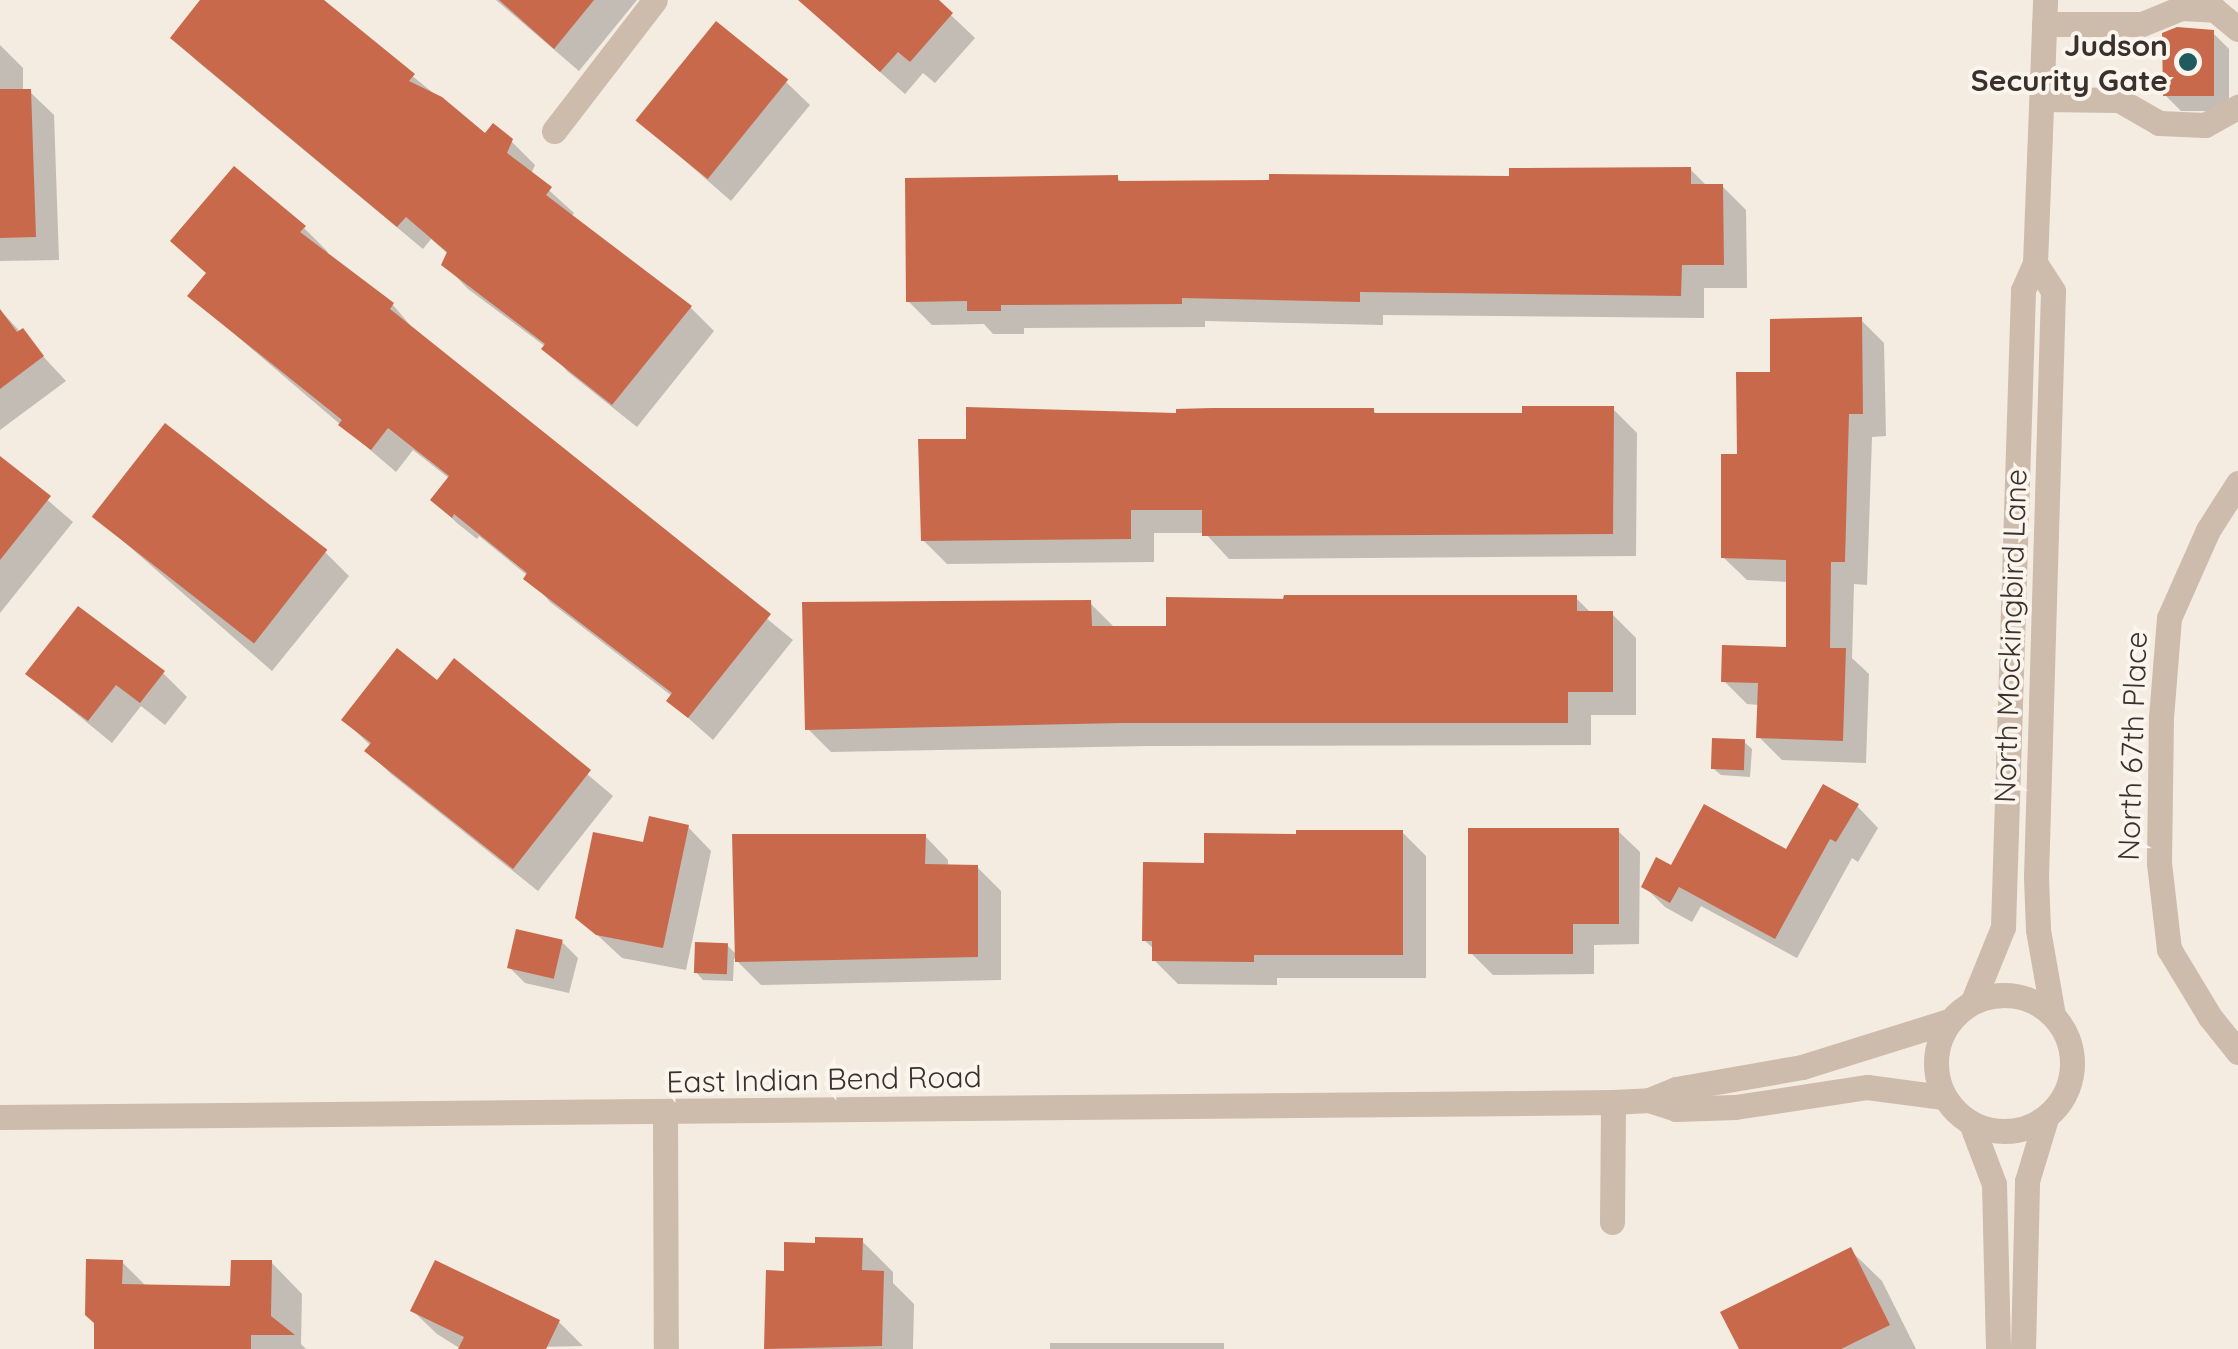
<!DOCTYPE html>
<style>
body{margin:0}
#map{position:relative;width:2238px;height:1349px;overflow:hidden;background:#f4ebe1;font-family:Quicksand,sans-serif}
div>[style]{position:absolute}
.shadow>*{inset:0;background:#0003;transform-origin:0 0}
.building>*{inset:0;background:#c8694b;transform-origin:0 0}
.minor>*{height:25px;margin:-12.5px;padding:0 12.5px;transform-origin:12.5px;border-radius:12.5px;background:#cdbbac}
.tertiary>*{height:25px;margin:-12.5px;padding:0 12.5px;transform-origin:12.5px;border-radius:12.5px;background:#cdbbac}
.tertiary>.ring{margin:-12.5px;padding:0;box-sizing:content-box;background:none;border:25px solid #cdbbac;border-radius:50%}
.dots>*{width:28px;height:28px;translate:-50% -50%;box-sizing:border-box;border:5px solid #fbf5ee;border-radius:50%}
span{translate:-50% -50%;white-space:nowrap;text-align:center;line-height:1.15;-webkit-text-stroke:8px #fbf5ee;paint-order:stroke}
.poi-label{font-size:30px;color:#3b302b;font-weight:700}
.right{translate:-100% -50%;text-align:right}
.street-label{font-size:30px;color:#3b302b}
</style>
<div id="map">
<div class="shadow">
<i style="clip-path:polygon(204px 0,319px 0,486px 136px,511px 141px,535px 165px,531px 174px,574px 213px,571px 217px,691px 308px,714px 331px,637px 427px,568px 372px,546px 347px,468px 289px,444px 264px,448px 254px,431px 239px,423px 249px,197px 61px,174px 38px)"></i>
<i style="clip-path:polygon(496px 0,637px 0,579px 71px)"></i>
<i style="clip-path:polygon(829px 0,935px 0,975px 38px,935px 83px,923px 73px,905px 94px,840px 37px)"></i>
<i style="clip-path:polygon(2213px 33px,2229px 49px,2229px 111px,2181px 111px,2165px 95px)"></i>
<i style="clip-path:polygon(0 45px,23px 68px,23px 92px,30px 92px,54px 115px,59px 260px,0 261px)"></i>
<i style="clip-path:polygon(786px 82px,810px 105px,731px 201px,637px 119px)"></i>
<i style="clip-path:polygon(1690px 169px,1707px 186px,1722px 186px,1746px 210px,1747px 288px,1704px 288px,1704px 318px,1383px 315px,1383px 325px,1205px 321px,1205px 327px,1024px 328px,1024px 334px,993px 334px,984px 324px,932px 325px,908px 301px,1117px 178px,1123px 183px,1511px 178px)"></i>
<i style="clip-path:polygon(304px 228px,328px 252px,325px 254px,393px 305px,415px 331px,793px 640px,713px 740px,669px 701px,672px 696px,550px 602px,528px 576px,479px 536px,477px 539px,457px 523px,433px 500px,450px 479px,413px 450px,396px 472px,190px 296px)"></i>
<i style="clip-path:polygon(0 310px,66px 381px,0 430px)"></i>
<i style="clip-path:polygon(1861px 320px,1884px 343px,1886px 436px,1872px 437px,1867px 585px,1854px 584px,1852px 658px,1869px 674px,1866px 763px,1782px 760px,1759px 737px,1760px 705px,1747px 704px,1724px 681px,1788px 649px,1789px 582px,1747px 580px,1723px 557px,1739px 457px,1773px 374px)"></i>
<i style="clip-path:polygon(1613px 409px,1637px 433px,1636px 556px,1229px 559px,1205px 533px,1154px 533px,1154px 562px,947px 564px,923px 540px,968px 442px,1178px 416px,1373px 410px,1378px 416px,1525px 415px)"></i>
<i style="clip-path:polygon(0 459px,73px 522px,0 613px)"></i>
<i style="clip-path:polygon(92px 514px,325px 552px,349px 576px,272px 671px)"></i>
<i style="clip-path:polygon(1576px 598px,1592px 614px,1612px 614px,1636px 638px,1636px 715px,1591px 715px,1591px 745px,1147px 746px,831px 752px,807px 728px,1090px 603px,1114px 627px,1168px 628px,1169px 599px)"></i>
<i style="clip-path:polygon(454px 662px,613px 796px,538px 891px,391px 774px,367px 751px,371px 746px,344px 720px,437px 683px)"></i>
<i style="clip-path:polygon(163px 673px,187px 697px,165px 725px,141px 706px,112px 743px,28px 674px)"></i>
<i style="clip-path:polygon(1744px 742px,1752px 749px,1750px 777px,1721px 775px,1713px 768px)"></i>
<i style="clip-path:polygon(1857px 806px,1878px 828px,1858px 862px,1852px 858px,1797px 958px,1701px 906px,1692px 922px,1665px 907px,1644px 886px,1672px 868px,1787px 852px)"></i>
<i style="clip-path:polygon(688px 827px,711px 851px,686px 970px,622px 958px,578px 917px,645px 845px)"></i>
<i style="clip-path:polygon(1618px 831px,1640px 852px,1639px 944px,1594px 945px,1594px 974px,1493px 975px,1471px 953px)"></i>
<i style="clip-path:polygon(1402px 832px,1426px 856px,1426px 978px,1277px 978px,1277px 985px,1178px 984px,1154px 960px,1154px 949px,1144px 940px,1207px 865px)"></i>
<i style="clip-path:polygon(925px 836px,948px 860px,948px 867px,977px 867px,1001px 891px,1001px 980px,761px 985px,734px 958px,733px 981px,703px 980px,696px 972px,727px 945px,737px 955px)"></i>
<i style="clip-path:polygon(562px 942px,578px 958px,569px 993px,525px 983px,509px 967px)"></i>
<i style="clip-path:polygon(861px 1240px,893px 1272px,893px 1283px,914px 1304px,913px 1349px,766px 1349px,768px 1273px,786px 1273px,817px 1245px)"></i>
<i style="clip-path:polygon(1850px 1250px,1882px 1281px,1916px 1349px,1742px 1349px)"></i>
<i style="clip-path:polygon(122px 1262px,147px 1287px,233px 1288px,271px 1262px,302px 1294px,301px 1344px,306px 1349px,97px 1349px)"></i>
<i style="clip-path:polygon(413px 1311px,559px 1322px,583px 1346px,461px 1349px,437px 1334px)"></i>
<i style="left:1050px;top:1343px;width:174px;height:6px"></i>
</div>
<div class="building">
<i style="clip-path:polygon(200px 0,324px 0,415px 74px,409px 81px,442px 97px,485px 133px,493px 123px,513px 139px,507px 153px,552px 187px,546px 195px,692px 306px,612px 405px,541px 349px,545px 344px,441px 265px,447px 252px,406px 217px,397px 227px,170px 38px)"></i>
<i style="clip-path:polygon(499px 0,594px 0,554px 49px)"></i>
<i style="clip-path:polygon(798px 0,939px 0,953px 13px,910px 62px,898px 52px,880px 72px)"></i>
<i style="left:716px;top:21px;width:93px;height:128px;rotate:39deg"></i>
<i style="clip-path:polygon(2177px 27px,2214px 30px,2214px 96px,2163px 96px,2162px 33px)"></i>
<i style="clip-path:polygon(0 89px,31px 89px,36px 237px,0 238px)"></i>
<i style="clip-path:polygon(234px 166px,306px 226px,300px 232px,394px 303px,390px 309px,771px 614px,688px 718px,666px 701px,672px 693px,523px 579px,527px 573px,454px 514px,452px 518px,430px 500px,449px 476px,388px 428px,371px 450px,338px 425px,342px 420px,187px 296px,206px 273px,170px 241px)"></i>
<i style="clip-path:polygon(1691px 167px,1691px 184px,1723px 184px,1724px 265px,1682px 265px,1681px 296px,1360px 292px,1360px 302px,1182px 298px,1182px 304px,1001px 305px,1001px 311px,967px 311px,967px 301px,906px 302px,905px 178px,1118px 175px,1118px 181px,1269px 180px,1269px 174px,1509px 176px,1509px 168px)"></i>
<i style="clip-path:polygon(0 309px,17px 332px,23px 328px,44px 356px,0 389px)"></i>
<i style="clip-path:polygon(1862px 317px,1863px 414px,1849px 414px,1845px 562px,1831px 562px,1830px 648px,1846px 648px,1843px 741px,1756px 738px,1758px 683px,1721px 682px,1722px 645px,1786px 647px,1786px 560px,1721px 558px,1721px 454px,1737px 454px,1736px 372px,1770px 372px,1770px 319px)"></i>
<i style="clip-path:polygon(1522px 406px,1614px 406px,1613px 534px,1202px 536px,1202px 510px,1131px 510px,1131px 539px,921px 541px,918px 439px,966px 439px,966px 407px,1176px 413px,1176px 409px,1212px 408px,1374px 408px,1374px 413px,1522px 413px)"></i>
<i style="left:165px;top:423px;width:206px;height:119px;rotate:38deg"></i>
<i style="clip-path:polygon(0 456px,51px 496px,0 560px)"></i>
<i style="clip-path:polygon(1284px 595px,1577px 595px,1577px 611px,1613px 611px,1613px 692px,1568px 692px,1568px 723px,1121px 723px,805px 730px,802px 602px,1091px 600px,1092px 626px,1166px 626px,1166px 597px,1283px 599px)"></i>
<i style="clip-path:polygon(78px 606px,165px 671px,140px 703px,116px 685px,88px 721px,25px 674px)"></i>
<i style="clip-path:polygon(397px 648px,437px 680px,454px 658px,591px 770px,513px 869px,364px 751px,371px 743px,341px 720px)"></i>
<i style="left:1712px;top:738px;width:33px;height:31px;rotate:2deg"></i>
<i style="clip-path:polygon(1823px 784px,1859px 804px,1836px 842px,1830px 839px,1775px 939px,1679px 887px,1670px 903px,1641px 887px,1656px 857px,1671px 865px,1704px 804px,1786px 849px)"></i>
<i style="clip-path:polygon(649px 816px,689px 825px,663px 948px,596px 935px,575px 918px,593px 832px,643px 842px)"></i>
<i style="clip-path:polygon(1468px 828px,1619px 828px,1619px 924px,1573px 924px,1573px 954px,1468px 954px)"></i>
<i style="clip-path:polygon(1296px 830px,1403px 830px,1403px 955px,1254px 955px,1254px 962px,1152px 961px,1152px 941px,1142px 941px,1143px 862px,1204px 863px,1204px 833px,1296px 834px)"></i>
<i style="clip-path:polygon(732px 834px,926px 834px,925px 864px,978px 865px,978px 957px,735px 962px)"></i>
<i style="left:516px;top:929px;width:48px;height:40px;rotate:13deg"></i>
<i style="left:695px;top:942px;width:33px;height:31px;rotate:2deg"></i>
<i style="clip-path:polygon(815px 1237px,863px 1238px,862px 1270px,884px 1271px,882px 1346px,764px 1349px,766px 1270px,784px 1271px,784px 1242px,815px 1243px)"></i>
<i style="clip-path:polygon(1851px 1247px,1890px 1325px,1841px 1349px,1739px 1349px,1720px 1312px)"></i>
<i style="clip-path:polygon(86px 1259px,123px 1260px,122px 1284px,230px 1286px,231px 1260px,272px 1260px,271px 1316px,295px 1335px,251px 1335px,251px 1349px,94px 1349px,94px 1323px,85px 1315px)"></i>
<i style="clip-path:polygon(435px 1260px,560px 1320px,546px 1349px,458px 1349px,464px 1337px,410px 1311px)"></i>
</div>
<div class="minor">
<i style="left:2044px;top:24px;width:98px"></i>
<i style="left:2142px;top:24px;width:42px;rotate:-22.3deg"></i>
<i style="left:2181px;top:8px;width:34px;rotate:3deg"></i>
<i style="left:2215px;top:10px;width:30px;rotate:40deg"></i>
<i style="left:2043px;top:99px;width:76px;rotate:0.8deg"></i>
<i style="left:2119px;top:100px;width:46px;rotate:29.9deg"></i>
<i style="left:2159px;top:123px;width:46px;rotate:2.5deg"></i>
<i style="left:2205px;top:125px;width:38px;rotate:-29deg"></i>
<i style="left:554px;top:131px;width:165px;rotate:-52.4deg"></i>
<i style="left:2238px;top:483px;width:56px;rotate:122.6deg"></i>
<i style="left:2208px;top:530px;width:96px;rotate:113.9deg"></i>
<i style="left:2169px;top:618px;width:100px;rotate:94.6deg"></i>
<i style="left:2161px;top:718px;width:145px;rotate:90.8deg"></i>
<i style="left:2159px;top:863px;width:87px;rotate:83.4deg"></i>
<i style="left:2169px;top:949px;width:79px;rotate:58.9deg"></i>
<i style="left:2210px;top:1017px;width:45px;rotate:51.3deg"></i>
<i style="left:665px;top:1113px;width:236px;rotate:89.8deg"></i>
<i style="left:1612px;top:1222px;width:120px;rotate:-89.5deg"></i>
</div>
<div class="tertiary">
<i style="left:2035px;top:263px;width:33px;rotate:57deg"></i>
<i style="left:2053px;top:291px;width:586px;rotate:91.66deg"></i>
<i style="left:2036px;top:877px;width:53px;rotate:87.8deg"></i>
<i style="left:2038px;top:930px;width:86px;rotate:80deg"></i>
<i class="ring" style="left:1936px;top:995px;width:111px;height:111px"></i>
<i style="left:1973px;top:1001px;width:80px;rotate:-67.9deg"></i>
<i style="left:2003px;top:927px;width:637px;rotate:-88.2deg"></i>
<i style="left:2023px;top:290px;width:30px;rotate:-66deg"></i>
<i style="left:2035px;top:263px;width:263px;rotate:-87.8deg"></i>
<i style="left:1649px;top:1100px;width:28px;rotate:18deg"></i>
<i style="left:1676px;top:1109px;width:59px;rotate:-1.9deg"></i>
<i style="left:1735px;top:1107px;width:134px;rotate:-8.6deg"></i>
<i style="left:1867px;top:1087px;width:77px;rotate:7.5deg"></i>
<i style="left:0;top:1117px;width:1613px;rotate:-0.53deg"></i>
<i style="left:1613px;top:1102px;width:36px;rotate:-3deg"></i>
<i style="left:1649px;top:1100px;width:29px;rotate:-22deg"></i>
<i style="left:1676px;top:1089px;width:128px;rotate:-9.9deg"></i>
<i style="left:1802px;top:1067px;width:154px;rotate:-17.4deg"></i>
<i style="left:1971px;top:1123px;width:65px;rotate:69.3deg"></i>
<i style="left:1994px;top:1184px;width:165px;rotate:88.6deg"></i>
<i style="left:2023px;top:1349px;width:168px;rotate:-88.6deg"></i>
<i style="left:2027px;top:1181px;width:66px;rotate:-73.2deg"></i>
</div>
<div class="dots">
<i style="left:2188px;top:62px;background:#1f5a5e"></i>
</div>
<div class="poi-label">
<span class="right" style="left:2168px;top:62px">Judson<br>Security Gate</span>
</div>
<div class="street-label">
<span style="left:2010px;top:636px;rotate:-88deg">North Mockingbird Lane</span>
<span style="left:2132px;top:746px;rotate:-88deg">North 67th Place</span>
<span style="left:824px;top:1079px;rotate:-1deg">East Indian Bend Road</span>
</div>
</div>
